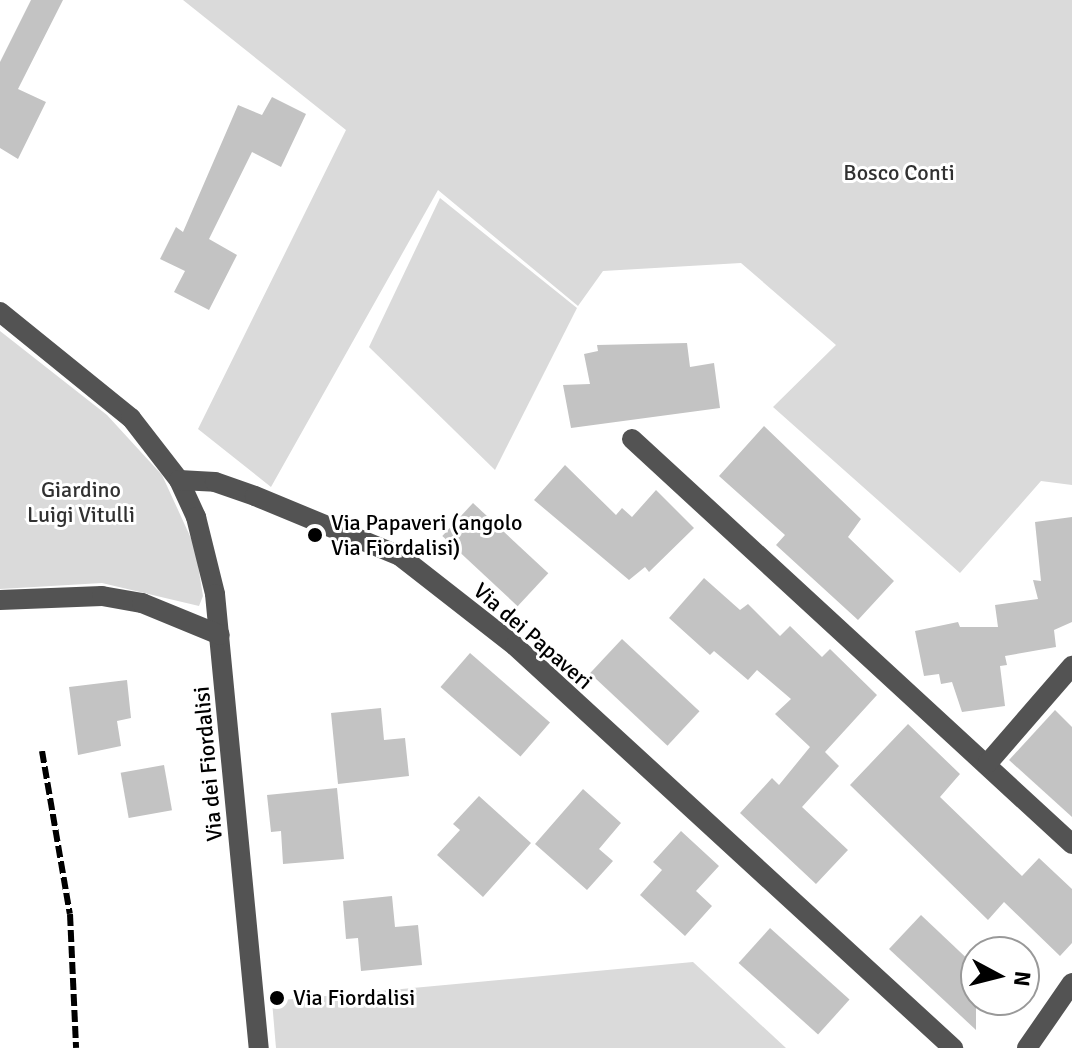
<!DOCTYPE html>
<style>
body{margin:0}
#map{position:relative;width:1072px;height:1048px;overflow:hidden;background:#fff;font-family:Signika,sans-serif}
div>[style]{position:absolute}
.green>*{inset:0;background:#dadada}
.building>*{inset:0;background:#c3c3c3;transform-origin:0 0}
.minor>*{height:20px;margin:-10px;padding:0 10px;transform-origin:10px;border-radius:10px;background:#535353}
.rail>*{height:6px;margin-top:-3px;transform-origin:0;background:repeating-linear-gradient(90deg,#000 0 12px,transparent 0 16px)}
.dots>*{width:22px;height:22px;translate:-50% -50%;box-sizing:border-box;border:4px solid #fff;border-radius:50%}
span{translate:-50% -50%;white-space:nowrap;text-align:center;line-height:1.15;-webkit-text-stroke:6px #fff;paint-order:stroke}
.park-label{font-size:22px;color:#313131}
.poi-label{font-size:22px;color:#000}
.left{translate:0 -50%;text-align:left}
.street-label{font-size:22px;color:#000}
.north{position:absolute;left:960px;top:936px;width:80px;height:80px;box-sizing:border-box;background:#fff;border:2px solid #999;border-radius:50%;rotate:97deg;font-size:22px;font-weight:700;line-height:32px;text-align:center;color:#000}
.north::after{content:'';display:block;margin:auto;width:28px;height:36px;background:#000;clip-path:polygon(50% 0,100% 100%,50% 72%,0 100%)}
</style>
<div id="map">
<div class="green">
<i style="clip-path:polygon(183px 0,1072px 0,1072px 485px,1041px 481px,960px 573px,773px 407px,836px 345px,741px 263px,603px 271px,578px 306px,438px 190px,271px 487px,198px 429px,346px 130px)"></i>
<i style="clip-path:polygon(440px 198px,577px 308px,495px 470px,369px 347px)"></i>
<i style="clip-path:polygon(0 331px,107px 415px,162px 475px,195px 547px,203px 596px,199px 606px,102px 583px,0 589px)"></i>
<i style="clip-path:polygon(693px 962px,786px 1048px,276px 1048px,272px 1001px)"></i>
</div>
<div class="building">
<i style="clip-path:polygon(31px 0,63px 0,18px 89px,46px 102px,18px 159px,0 148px,0 62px)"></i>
<i style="clip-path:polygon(272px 97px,306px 114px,281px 167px,252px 152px,209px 239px,237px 255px,209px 310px,174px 292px,185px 271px,160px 259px,176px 227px,183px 232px,238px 105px,262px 115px)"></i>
<i style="clip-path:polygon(687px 343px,690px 367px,714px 363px,720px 408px,571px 428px,563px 385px,590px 384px,584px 354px,598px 351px,597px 345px)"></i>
<i style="clip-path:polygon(764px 426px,861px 519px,848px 537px,894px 581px,858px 620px,776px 545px,785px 535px,719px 476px)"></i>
<i style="clip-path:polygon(565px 465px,616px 515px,622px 508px,632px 517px,656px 490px,694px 528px,649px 572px,645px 567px,629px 580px,534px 500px)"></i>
<i style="left:473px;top:503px;width:103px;height:45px;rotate:43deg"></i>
<i style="clip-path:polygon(1072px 517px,1072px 622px,1054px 630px,1056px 647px,1005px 656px,1007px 665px,1000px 666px,1005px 706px,962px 712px,952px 682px,941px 684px,939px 674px,924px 676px,915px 631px,958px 622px,960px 627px,998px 627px,995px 605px,1038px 599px,1033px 580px,1041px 581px,1035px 522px)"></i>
<i style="clip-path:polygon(704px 578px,740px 610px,748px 604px,780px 636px,790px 626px,822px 657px,830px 649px,877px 695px,825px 752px,839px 766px,802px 807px,848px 850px,816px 884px,740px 813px,772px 778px,779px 785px,810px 747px,775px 714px,791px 699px,757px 670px,748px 680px,714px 651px,710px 655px,669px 618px)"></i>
<i style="left:622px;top:639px;width:106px;height:47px;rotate:43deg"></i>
<i style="left:470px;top:653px;width:106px;height:45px;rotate:41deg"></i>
<i style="clip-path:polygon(127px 680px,131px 718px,117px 721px,121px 746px,78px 755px,69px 687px)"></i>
<i style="clip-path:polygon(381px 708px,384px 740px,405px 738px,409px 776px,338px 784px,331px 713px)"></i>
<i style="clip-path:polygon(1055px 710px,1072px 727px,1072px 817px,1009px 760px)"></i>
<i style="clip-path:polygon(908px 724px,960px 774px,940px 797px,1022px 876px,1039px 858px,1072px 889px,1072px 943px,1060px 956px,1004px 902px,988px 920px,850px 785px)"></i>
<i style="left:164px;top:765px;width:46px;height:44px;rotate:80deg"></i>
<i style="clip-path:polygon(337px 788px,344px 859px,283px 864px,281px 831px,271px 832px,267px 795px)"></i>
<i style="clip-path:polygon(583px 789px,621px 823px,599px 849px,613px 861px,587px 890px,535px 844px)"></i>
<i style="clip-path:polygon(479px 796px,531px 843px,483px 897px,437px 855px,460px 830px,453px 824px)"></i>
<i style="clip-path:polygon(681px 831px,719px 866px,696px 891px,712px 906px,685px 936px,640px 895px,662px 870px,653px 862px)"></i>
<i style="clip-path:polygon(392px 896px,395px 927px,418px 925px,422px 965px,361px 971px,358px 938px,346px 939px,343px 901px)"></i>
<i style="clip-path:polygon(921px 915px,976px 967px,976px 1030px,889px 949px)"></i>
<i style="left:770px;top:928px;width:107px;height:47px;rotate:42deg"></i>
</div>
<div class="minor">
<i style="left:0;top:312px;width:169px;rotate:39deg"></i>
<i style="left:131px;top:418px;width:78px;rotate:52.3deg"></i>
<i style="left:179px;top:480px;width:41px;rotate:65.3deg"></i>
<i style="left:196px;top:517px;width:79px;rotate:76.1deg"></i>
<i style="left:215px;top:594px;width:456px;rotate:84.5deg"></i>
<i style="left:632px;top:439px;width:598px;rotate:42.63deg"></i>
<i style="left:179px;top:480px;width:36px;rotate:3deg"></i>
<i style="left:215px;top:482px;width:42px;rotate:19.3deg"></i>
<i style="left:255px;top:496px;width:157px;rotate:22.5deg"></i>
<i style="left:400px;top:556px;width:146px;rotate:38deg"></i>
<i style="left:515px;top:646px;width:595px;rotate:42.55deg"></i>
<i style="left:0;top:600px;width:102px;rotate:-2.2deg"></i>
<i style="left:102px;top:596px;width:41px;rotate:9.9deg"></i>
<i style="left:142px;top:603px;width:84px;rotate:22.3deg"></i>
<i style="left:987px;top:764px;width:130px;rotate:-49.1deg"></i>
<i style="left:1027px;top:1048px;width:79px;rotate:-55.3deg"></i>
</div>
<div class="rail">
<i style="left:42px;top:751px;width:165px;rotate:80.3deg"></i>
<i style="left:70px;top:914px;width:134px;rotate:87.4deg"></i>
</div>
<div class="dots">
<i style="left:315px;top:535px;background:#000"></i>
<i style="left:277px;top:998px;background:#000"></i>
</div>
<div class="park-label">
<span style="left:899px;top:173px">Bosco Conti</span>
<span style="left:81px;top:502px">Giardino<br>Luigi Vitulli</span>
</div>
<div class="poi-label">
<span class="left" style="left:331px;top:535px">Via Papaveri (angolo<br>Via Fiordalisi)</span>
<span class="left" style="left:293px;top:998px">Via Fiordalisi</span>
</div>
<div class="street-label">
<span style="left:533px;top:636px;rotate:41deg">Via dei Papaveri</span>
<span style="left:208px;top:764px;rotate:-95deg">Via dei Fiordalisi</span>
</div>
<div class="north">N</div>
</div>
